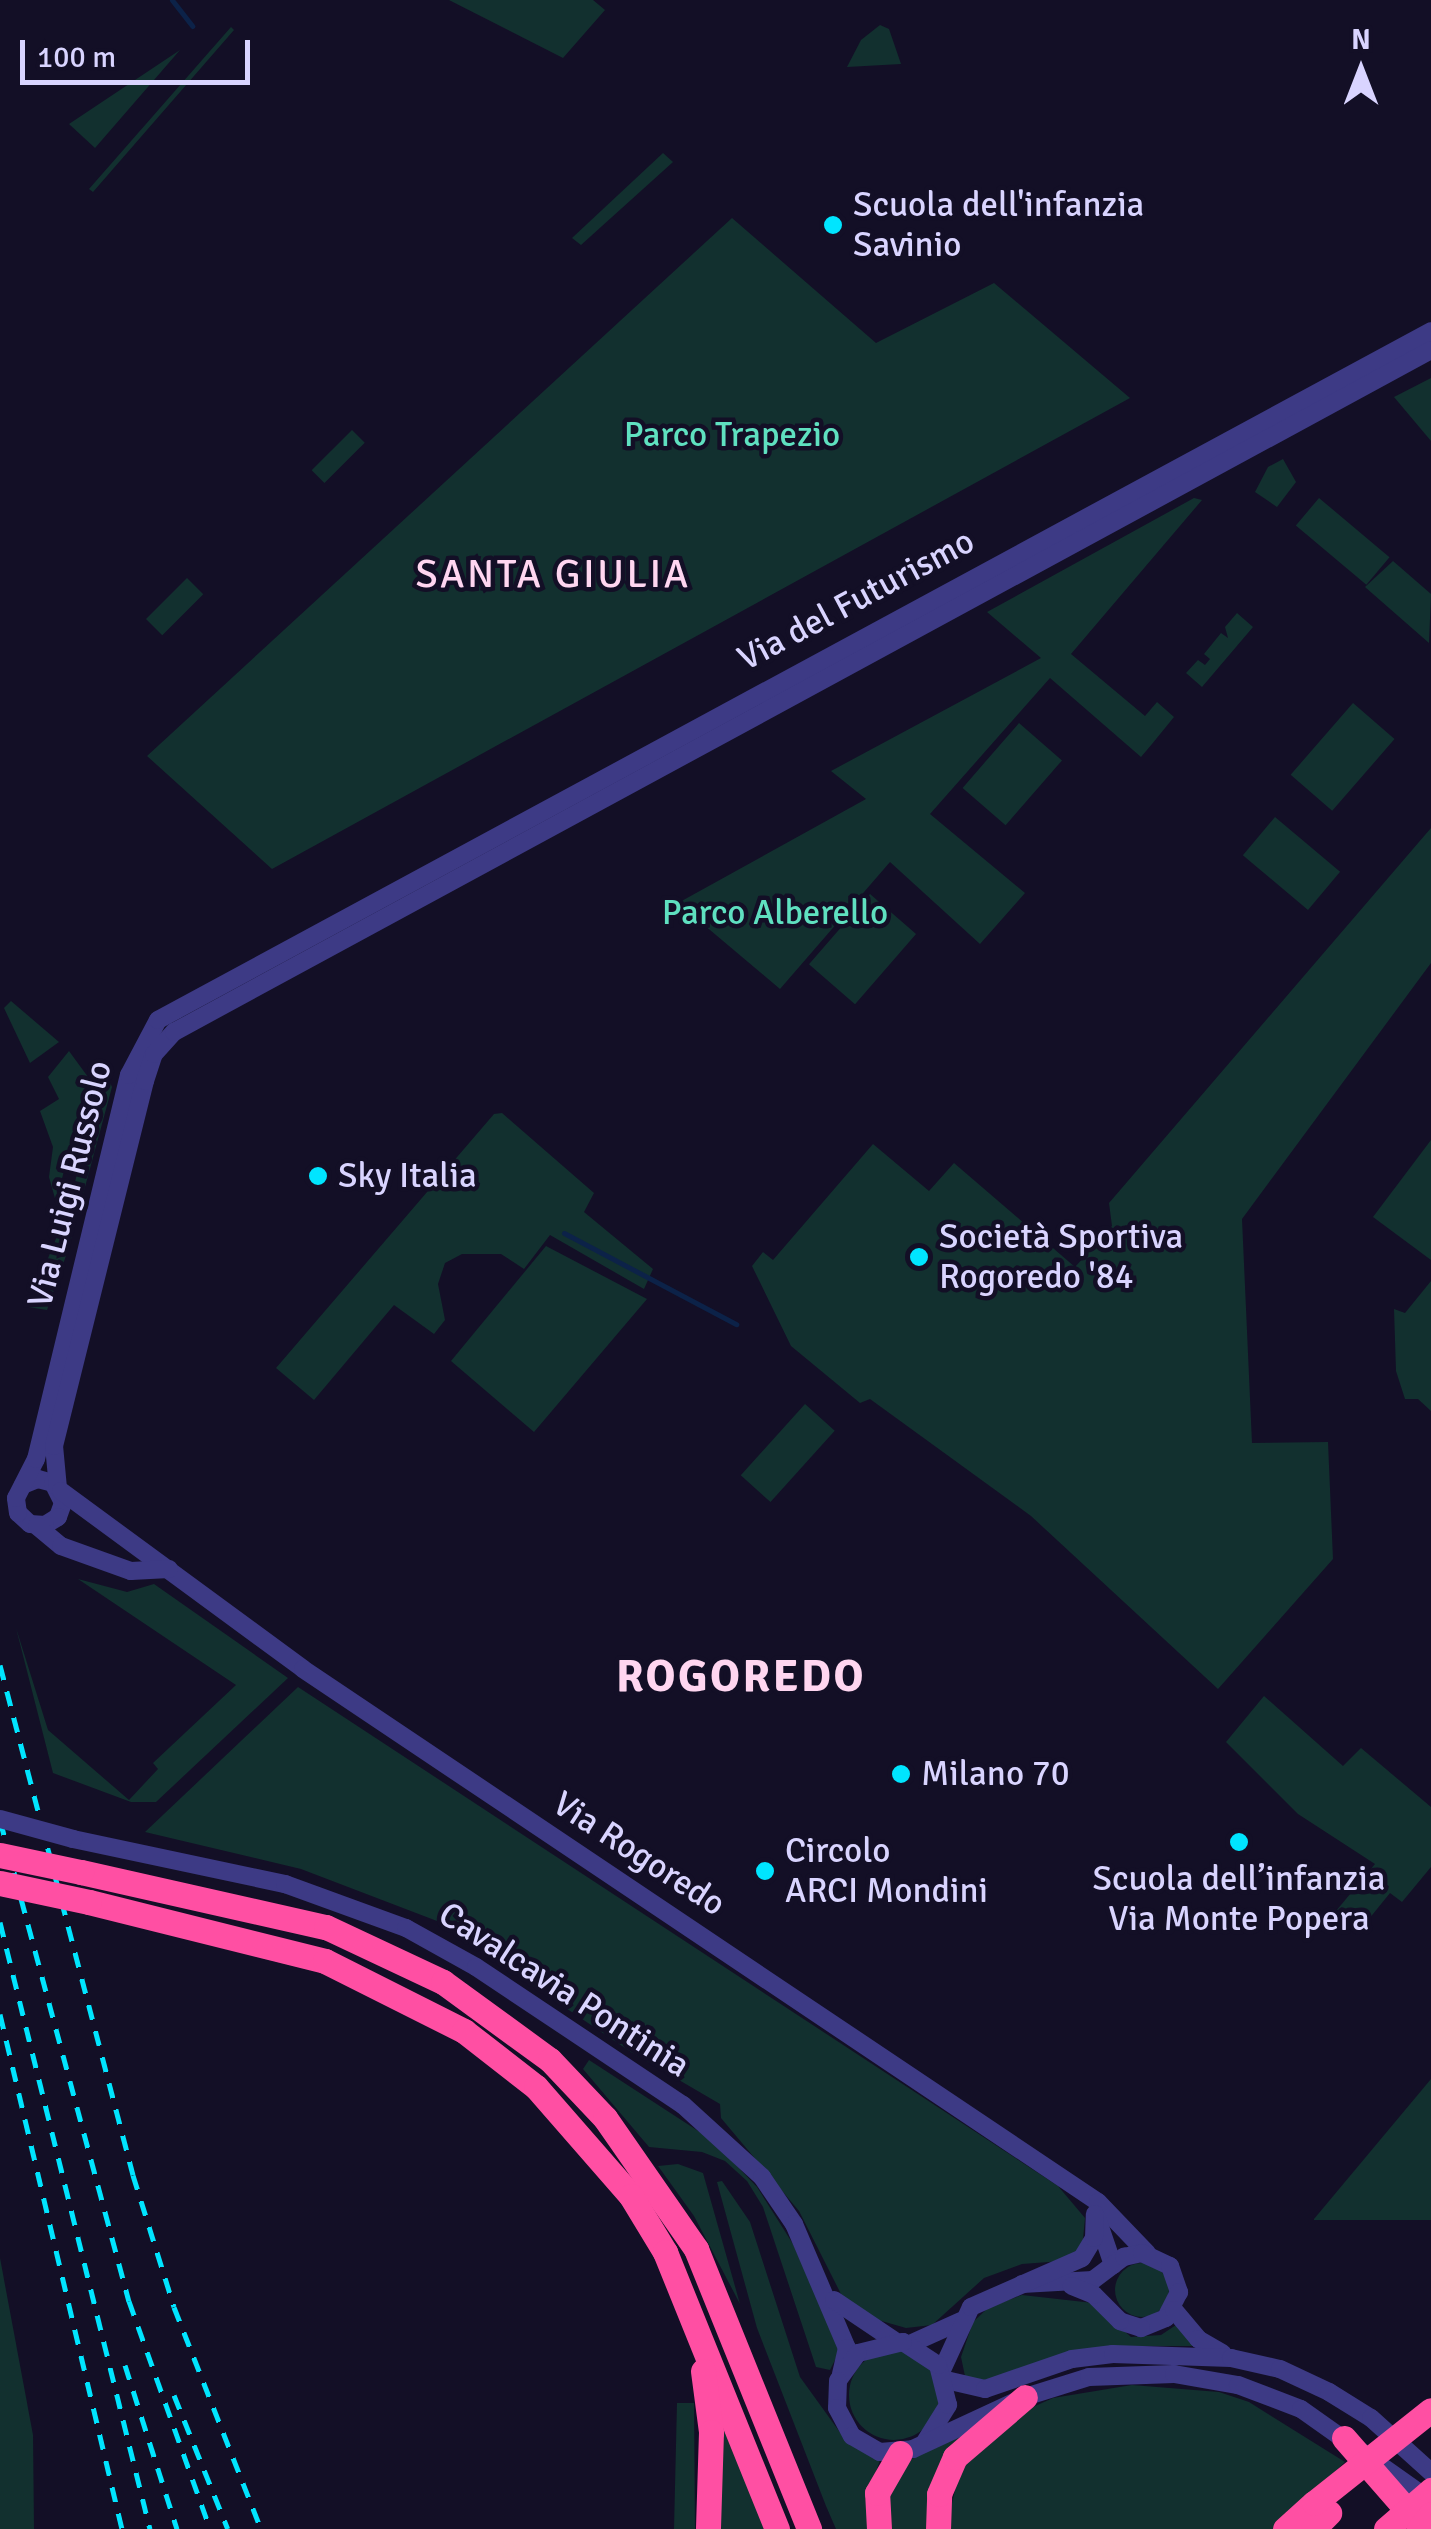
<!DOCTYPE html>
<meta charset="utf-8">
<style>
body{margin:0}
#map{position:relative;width:1431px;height:2529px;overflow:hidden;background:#130f26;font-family:Signika,sans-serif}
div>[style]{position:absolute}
.green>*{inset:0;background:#12302f;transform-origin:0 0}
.round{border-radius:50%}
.stream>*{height:5px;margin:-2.5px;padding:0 2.5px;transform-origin:2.5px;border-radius:2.5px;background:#0c2248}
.minor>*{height:18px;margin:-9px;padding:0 9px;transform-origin:9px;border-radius:9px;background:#3d3a85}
.highway>*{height:25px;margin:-12.5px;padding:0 12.5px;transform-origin:12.5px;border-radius:12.5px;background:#ff4fa3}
.rail>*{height:5px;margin-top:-2.5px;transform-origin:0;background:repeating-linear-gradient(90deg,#00e5ff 0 15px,transparent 0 27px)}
.minor-bridge>*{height:18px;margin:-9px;padding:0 9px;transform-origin:9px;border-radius:9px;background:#3d3a85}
.highway-bridge>*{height:25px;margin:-12.5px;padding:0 12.5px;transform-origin:12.5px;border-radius:12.5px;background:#ff4fa3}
.dots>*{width:28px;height:28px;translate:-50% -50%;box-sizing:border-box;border:5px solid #130f26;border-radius:50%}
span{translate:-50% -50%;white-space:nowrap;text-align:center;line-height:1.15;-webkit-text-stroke:9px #130f26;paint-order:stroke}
.poi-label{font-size:35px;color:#d9d4ff}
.left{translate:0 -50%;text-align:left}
.park-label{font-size:35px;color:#5fe0c0}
.street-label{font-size:35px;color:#d9d4ff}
.quarter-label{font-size:40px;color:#ffd6f0;letter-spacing:2.5px}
.district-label{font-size:45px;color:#ffd6f0;font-weight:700;letter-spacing:2.5px}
.north{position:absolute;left:1311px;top:20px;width:100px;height:100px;-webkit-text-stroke:8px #130f26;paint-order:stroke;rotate:0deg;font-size:28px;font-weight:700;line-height:40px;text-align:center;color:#d9d4ff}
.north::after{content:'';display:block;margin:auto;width:35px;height:45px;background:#d9d4ff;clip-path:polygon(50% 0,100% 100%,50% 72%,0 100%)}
.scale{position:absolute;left:20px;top:40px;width:230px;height:45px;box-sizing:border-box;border:5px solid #d9d4ff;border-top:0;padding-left:12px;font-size:30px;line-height:35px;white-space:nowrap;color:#d9d4ff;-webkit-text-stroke:8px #130f26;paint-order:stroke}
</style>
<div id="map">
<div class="green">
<i style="clip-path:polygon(449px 0,593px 0,605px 10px,563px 58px)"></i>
<i style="clip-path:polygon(880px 25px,889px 29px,901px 64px,847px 67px,861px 40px)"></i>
<i style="clip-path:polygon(231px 27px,234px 30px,93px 192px,89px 189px)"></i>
<i style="clip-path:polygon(180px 50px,95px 148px,69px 124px)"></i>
<i style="clip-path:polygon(663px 153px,673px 162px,581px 245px,572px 238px)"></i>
<i style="clip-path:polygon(732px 218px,876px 343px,994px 283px,1130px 398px,272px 869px,147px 756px)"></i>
<i style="clip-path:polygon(1431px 378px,1431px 441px,1394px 397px)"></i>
<i style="left:352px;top:430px;width:18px;height:57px;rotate:45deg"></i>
<i style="clip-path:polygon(1283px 459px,1296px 482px,1277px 507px,1255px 492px,1268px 467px)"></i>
<i style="clip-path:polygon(1194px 498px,1202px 500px,1071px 654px,1145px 716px,1157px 702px,1174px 717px,1152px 744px,1141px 757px,1050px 678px,930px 814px,1025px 893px,980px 944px,890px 862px,780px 989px,678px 903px,866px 799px,831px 771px,1041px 658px,987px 612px)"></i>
<i style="left:1319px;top:498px;width:92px;height:36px;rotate:40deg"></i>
<i style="clip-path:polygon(1393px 561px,1431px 594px,1429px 643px,1365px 587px)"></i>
<i style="left:187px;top:578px;width:23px;height:58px;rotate:45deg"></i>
<i style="clip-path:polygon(1237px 613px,1253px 627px,1202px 687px,1186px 673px,1198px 660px,1205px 665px,1210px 659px,1204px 654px,1221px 633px,1228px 638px,1225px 627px)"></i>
<i style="left:1353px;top:703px;width:55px;height:95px;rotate:41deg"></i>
<i style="left:1019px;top:723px;width:57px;height:86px;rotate:41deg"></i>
<i style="left:1275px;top:817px;width:85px;height:50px;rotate:40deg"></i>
<i style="clip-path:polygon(1431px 828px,1431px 963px,1242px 1219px,1252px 1443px,1328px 1442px,1333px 1559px,1218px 1689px,1031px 1516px,870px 1399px,860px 1403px,791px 1346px,752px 1266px,763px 1252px,773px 1260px,873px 1144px,929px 1191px,954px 1163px,1075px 1267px,1112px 1226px,1109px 1203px)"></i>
<i style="left:870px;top:894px;width:61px;height:93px;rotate:41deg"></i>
<i style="clip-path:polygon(11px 1001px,59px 1042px,30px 1063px,4px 1008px)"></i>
<i style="clip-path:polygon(69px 1051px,88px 1077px,56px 1202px,49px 1177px,53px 1147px,40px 1111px,59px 1099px,48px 1077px)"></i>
<i style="clip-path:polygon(103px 1066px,112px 1087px,68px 1250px,47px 1310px,28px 1307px,69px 1207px)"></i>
<i style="clip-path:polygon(502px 1113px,594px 1193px,584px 1212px,653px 1269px,644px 1289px,550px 1235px,524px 1269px,501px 1254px,462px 1254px,445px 1263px,438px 1284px,445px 1320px,434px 1334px,394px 1305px,314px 1400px,276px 1368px,494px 1114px)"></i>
<i style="clip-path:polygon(1431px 1140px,1431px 1260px,1373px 1217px)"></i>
<i style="clip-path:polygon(546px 1246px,647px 1299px,534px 1432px,451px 1361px)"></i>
<i style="clip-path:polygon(1431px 1281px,1431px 1411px,1418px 1399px,1405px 1399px,1396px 1371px,1394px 1309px,1405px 1313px)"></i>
<i style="left:805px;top:1404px;width:40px;height:96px;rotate:42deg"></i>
<i style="clip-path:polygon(78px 1579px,127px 1592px,154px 1584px,288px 1678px,156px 1802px,131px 1802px,53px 1773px,16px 1628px,48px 1730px,129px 1800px,158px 1769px,153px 1763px,236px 1685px)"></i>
<i style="clip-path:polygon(298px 1687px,1058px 2186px,1085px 2218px,1082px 2250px,1062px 2261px,1022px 2264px,984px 2278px,932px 2325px,906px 2328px,871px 2318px,843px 2298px,799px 2211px,721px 2118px,720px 2104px,631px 2052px,437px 1921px,301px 1869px,145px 1832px)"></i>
<i style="clip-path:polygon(1264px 1696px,1343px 1766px,1361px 1748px,1431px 1807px,1431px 1867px,1402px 1902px,1390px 1893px,1360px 1930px,1336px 1911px,1375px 1864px,1298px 1814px,1226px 1742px)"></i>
<i style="clip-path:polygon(589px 2060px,712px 2140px,757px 2187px,793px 2244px,840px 2350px,830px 2370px,816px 2367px,763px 2207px,747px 2181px,725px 2161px,702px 2152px,649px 2147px,583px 2069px)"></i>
<i style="clip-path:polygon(1431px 2079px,1431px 2220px,1314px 2220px,1314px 2219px)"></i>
<i style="clip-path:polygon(678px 2164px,703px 2173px,740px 2304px,694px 2216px,658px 2166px)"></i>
<i style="clip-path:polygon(722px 2181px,750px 2222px,800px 2377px,844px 2438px,880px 2460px,867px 2498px,873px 2529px,836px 2529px,826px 2506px,757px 2328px,717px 2182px)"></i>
<i style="clip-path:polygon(0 2258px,33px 2435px,34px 2529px,0 2529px)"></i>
<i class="round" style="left:1115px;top:2263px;width:54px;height:54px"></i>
<i style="clip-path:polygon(1022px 2295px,1093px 2303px,1131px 2337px,1161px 2335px,1179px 2323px,1194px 2346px,1119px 2346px,981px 2381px,965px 2376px,961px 2357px,973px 2322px,989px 2307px)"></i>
<i class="round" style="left:849px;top:2350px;width:90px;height:90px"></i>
<i style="clip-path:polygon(1132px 2385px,1219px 2392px,1249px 2402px,1345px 2462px,1275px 2529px,946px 2529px,963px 2456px,1024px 2411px,1053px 2398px)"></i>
<i style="clip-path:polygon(677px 2403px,694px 2403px,695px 2529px,674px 2529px)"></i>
<i style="clip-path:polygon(724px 2423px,764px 2529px,719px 2529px)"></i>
<i style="clip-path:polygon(975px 2424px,932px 2529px,888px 2529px,883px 2502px,901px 2465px)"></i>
</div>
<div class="stream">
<i style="left:172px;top:0;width:33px;rotate:52deg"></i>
<i style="left:564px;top:1233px;width:195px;rotate:27.9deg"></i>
</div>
<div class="minor">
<i style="left:23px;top:1485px;width:16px;rotate:-22deg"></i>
<i style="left:38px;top:1479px;width:16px;rotate:15deg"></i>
<i style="left:53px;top:1483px;width:22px;rotate:63deg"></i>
<i style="left:63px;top:1503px;width:15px;rotate:110deg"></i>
<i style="left:58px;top:1517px;width:15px;rotate:148deg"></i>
<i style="left:45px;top:1525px;width:15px;rotate:-176deg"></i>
<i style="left:30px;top:1524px;width:16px;rotate:-137deg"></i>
<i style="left:18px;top:1513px;width:15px;rotate:-98deg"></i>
<i style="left:16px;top:1498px;width:44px;rotate:-62.9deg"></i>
<i style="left:36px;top:1459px;width:395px;rotate:-76.4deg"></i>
<i style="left:129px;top:1075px;width:62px;rotate:-62.2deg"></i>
<i style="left:158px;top:1020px;width:1447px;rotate:-28.42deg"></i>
<i style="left:58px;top:1488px;width:42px;rotate:-95.4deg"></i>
<i style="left:54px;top:1446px;width:376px;rotate:-76deg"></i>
<i style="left:145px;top:1081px;width:28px;rotate:-72deg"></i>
<i style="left:154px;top:1054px;width:30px;rotate:-48deg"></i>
<i style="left:174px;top:1032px;width:1430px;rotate:-28.48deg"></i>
<i style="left:61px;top:1491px;width:300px;rotate:36.3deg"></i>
<i style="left:303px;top:1669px;width:957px;rotate:33.84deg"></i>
<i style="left:1098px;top:2202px;width:71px;rotate:46.1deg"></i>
<i style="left:37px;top:1526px;width:31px;rotate:40deg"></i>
<i style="left:61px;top:1546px;width:74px;rotate:19.7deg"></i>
<i style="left:131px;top:1571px;width:38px;rotate:-3deg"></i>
<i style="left:73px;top:1839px;width:217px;rotate:12deg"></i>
<i style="left:285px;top:1884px;width:129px;rotate:20deg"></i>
<i style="left:406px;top:1928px;width:80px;rotate:29.1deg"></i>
<i style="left:476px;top:1967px;width:249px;rotate:33.7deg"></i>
<i style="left:683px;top:2105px;width:107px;rotate:42.3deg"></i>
<i style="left:762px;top:2177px;width:57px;rotate:55.8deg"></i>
<i style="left:794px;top:2224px;width:135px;rotate:66.9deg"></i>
<i style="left:847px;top:2348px;width:27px;rotate:103deg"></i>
<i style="left:1097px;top:2218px;width:50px;rotate:71.2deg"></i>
<i style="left:1022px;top:2284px;width:71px;rotate:-3.2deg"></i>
<i style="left:1093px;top:2280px;width:39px;rotate:-37deg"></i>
<i style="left:1124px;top:2257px;width:18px;rotate:-13deg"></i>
<i style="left:1142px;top:2253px;width:31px;rotate:25deg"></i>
<i style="left:1170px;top:2266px;width:28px;rotate:71deg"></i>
<i style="left:1179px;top:2292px;width:29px;rotate:117deg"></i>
<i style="left:1166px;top:2318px;width:27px;rotate:158deg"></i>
<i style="left:1141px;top:2328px;width:22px;rotate:-162deg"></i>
<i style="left:1120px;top:2321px;width:37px;rotate:-135deg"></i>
<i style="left:1094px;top:2295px;width:24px;rotate:-158deg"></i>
<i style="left:834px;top:2300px;width:73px;rotate:33.9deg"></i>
<i style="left:1174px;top:2310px;width:38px;rotate:50deg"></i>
<i style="left:1198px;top:2339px;width:28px;rotate:30deg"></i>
<i style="left:910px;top:2344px;width:56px;rotate:-24.3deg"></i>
<i style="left:942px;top:2370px;width:69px;rotate:-65.3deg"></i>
<i style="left:971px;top:2307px;width:121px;rotate:-23.8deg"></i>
<i style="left:1082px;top:2258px;width:23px;rotate:-59deg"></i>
<i style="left:1094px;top:2238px;width:24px;rotate:-88deg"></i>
<i style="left:946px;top:2380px;width:40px;rotate:13deg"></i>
<i style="left:985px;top:2389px;width:92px;rotate:-19deg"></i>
<i style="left:1072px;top:2359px;width:41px;rotate:-7deg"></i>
<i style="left:1113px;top:2354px;width:118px;rotate:1.9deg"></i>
<i style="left:1231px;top:2358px;width:50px;rotate:12.7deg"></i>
<i style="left:1280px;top:2369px;width:54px;rotate:25.1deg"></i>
<i style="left:1329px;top:2392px;width:49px;rotate:31.8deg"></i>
<i style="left:1371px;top:2418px;width:81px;rotate:42deg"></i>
<i style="left:925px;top:2442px;width:44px;rotate:-58.1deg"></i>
<i style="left:948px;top:2405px;width:41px;rotate:-104deg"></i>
<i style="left:938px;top:2365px;width:42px;rotate:-146.7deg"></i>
<i style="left:903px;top:2342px;width:46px;rotate:166.3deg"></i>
<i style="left:858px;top:2353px;width:34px;rotate:126deg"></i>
<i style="left:838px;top:2381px;width:27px;rotate:92deg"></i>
<i style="left:837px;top:2408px;width:32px;rotate:62deg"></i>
<i style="left:852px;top:2436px;width:32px;rotate:30deg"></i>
<i style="left:880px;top:2452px;width:33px;rotate:-5deg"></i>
<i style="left:913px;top:2449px;width:123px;rotate:-24.9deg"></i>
<i style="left:1025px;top:2397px;width:67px;rotate:-17.4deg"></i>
<i style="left:1089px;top:2377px;width:85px;rotate:-2deg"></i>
<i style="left:1174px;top:2374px;width:65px;rotate:9.8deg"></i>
<i style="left:1238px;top:2385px;width:67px;rotate:20.9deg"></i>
<i style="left:1301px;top:2409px;width:159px;rotate:35.3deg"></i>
</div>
<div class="highway">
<i style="left:81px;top:1872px;width:251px;rotate:12.7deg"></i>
<i style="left:326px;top:1927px;width:129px;rotate:25.2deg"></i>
<i style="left:443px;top:1982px;width:132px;rotate:36.1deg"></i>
<i style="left:550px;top:2060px;width:80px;rotate:46.5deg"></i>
<i style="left:605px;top:2118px;width:160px;rotate:55.2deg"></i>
<i style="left:696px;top:2249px;width:302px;rotate:68deg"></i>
<i style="left:89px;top:1902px;width:243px;rotate:14deg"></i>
<i style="left:325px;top:1961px;width:156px;rotate:26.7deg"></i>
<i style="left:464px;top:2031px;width:91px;rotate:37.9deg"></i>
<i style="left:536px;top:2087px;width:145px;rotate:48.9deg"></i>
<i style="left:631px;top:2196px;width:66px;rotate:58.7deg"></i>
<i style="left:665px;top:2252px;width:299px;rotate:68deg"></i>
<i style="left:703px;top:2371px;width:62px;rotate:82.5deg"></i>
<i style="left:711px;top:2432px;width:97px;rotate:91.8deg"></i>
<i style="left:1344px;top:2438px;width:116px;rotate:48.9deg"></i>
<i style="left:879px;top:2529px;width:36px;rotate:-93deg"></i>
<i style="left:877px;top:2493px;width:46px;rotate:-60.1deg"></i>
<i style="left:938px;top:2529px;width:35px;rotate:-88deg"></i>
<i style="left:939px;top:2494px;width:40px;rotate:-66.6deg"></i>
<i style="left:955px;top:2457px;width:92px;rotate:-40.6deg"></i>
<i style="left:1285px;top:2529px;width:39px;rotate:-42deg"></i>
<i style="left:1313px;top:2529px;width:23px;rotate:-45deg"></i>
</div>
<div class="rail">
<i style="left:0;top:1665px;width:527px;rotate:75.38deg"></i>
<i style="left:133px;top:2175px;width:138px;rotate:72.7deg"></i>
<i style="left:174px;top:2307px;width:238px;rotate:68.6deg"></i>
<i style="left:0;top:1820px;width:498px;rotate:75deg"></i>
<i style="left:129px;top:2301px;width:242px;rotate:70.4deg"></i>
<i style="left:0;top:1922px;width:625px;rotate:76.12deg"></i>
<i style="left:0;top:2014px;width:529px;rotate:76.67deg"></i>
<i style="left:125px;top:2365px;width:172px;rotate:72.4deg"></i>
<i style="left:174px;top:2395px;width:144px;rotate:68.1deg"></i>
</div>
<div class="minor-bridge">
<i style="left:0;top:1819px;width:76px;rotate:15.3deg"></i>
</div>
<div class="highway-bridge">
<i style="left:0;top:1855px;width:83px;rotate:11.9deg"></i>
<i style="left:0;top:1883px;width:91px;rotate:12.1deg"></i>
<i style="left:1314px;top:2503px;width:149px;rotate:-38.5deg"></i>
<i style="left:1386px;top:2529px;width:60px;rotate:-40.9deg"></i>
<i style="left:1419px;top:2529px;width:19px;rotate:-51deg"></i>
</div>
<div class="dots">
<i style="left:833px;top:225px;background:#00e5ff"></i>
<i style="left:318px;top:1176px;background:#00e5ff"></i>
<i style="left:919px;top:1257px;background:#00e5ff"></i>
<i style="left:901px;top:1774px;background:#00e5ff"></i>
<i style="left:1239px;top:1842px;background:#00e5ff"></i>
<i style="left:765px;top:1871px;background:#00e5ff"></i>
</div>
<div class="poi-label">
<span class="left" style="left:853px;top:225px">Scuola dell'infanzia<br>Savinio</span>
<span class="left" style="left:338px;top:1176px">Sky Italia</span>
<span class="left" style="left:939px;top:1257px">Società Sportiva<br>Rogoredo '84</span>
<span class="left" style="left:921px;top:1774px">Milano 70</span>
<span class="left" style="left:785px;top:1871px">Circolo<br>ARCI Mondini</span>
<span style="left:1239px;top:1899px">Scuola dell’infanzia<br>Via Monte Popera</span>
</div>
<div class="park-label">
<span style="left:732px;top:435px">Parco Trapezio</span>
<span style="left:775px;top:913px">Parco Alberello</span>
</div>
<div class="street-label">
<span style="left:856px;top:600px;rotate:-28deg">Via del Futurismo</span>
<span style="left:70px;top:1184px;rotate:-76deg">Via Luigi Russolo</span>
<span style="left:639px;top:1854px;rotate:33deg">Via Rogoredo</span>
<span style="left:564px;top:1990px;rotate:33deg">Cavalcavia Pontinia</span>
</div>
<div class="quarter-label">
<span style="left:553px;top:574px">SANTA GIULIA</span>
</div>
<div class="district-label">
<span style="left:741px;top:1677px">ROGOREDO</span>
</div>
<div class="north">N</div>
<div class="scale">100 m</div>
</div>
